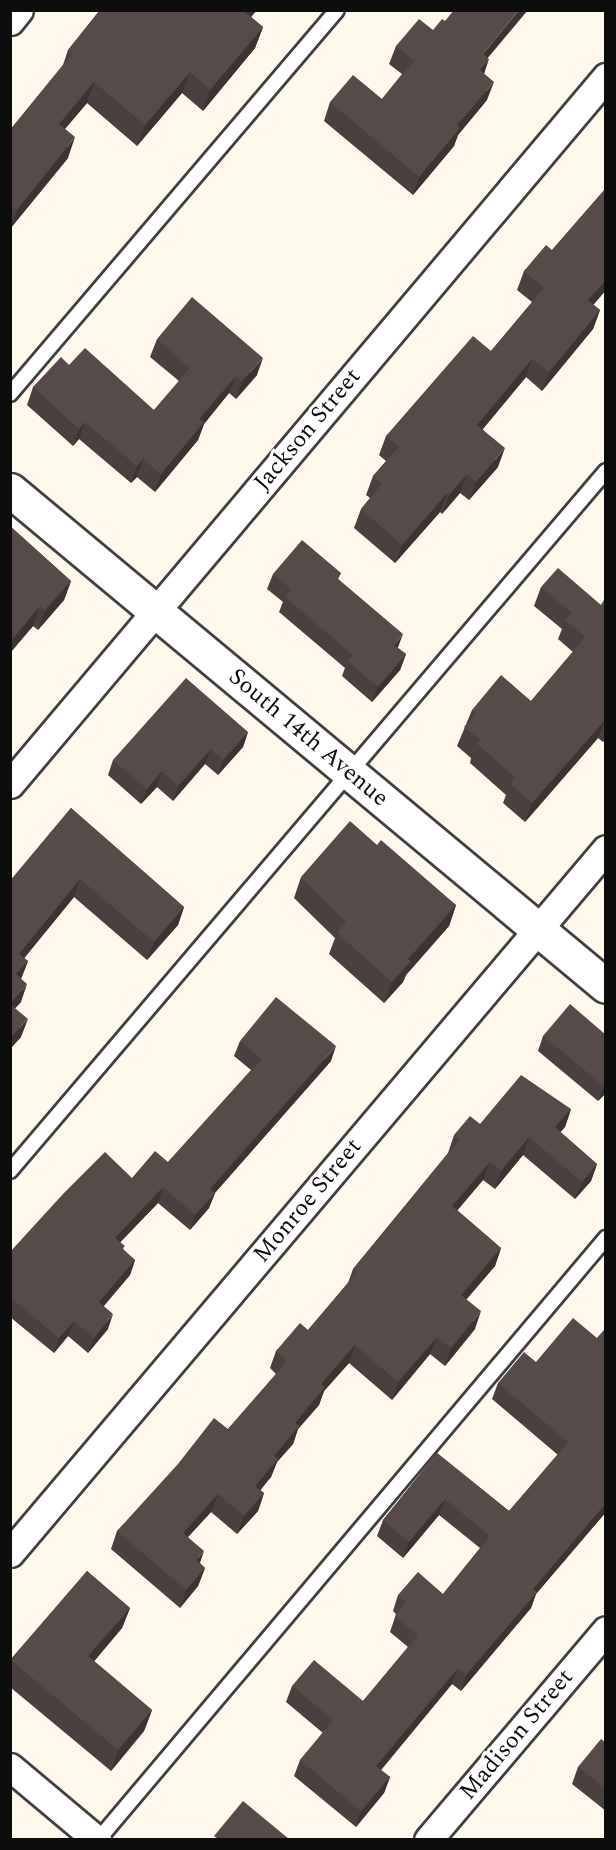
<!DOCTYPE html>
<style>
body{margin:0}
#map{position:relative;width:616px;height:1850px;overflow:hidden;background:#fff8ed;font-family:Spectral,serif}
div>[style]{position:absolute}
.roads{filter:drop-shadow(2px 0 #404040) drop-shadow(-2px 0 #404040) drop-shadow(0 2px #404040) drop-shadow(0 -2px #404040)}
.service>*{height:14px;margin:-7px;padding:0 7px;transform-origin:7px;border-radius:7px;background:#fff}
.minor>*{height:27px;margin:-13.5px;padding:0 13.5px;transform-origin:13.5px;border-radius:13.5px;background:#fff}
.tertiary>*{height:33px;margin:-16.5px;padding:0 16.5px;transform-origin:16.5px;border-radius:16.5px;background:#fff}
.wall>*{inset:0;background:#4a403f}
.shaded-wall>*{inset:0;background:#3c3433}
.building>*{inset:0;background:#564b49}
span{translate:-50% -50%;white-space:nowrap;text-align:center;line-height:1.15;-webkit-text-stroke:6px #fff;paint-order:stroke}
.street-label{font-size:24px;color:#0d0d0d}
.frame{position:absolute;inset:0;border:12px solid #0d0d0d;pointer-events:none}
</style>
<div id="map">
<div class="roads">
<div class="service">
<i style="left:10px;top:394px;width:504px;rotate:-49.58deg"></i>
<i style="left:10px;top:1171px;width:919px;rotate:-49.59deg"></i>
<i style="left:98px;top:1840px;width:788px;rotate:-49.84deg"></i>
</div>
<div class="minor">
<i style="left:10px;top:21px;width:14px;rotate:-51deg"></i>
<i style="left:10px;top:784px;width:925px;rotate:-49.87deg"></i>
<i style="left:10px;top:1553px;width:922px;rotate:-49.75deg"></i>
<i style="left:10px;top:1767px;width:114px;rotate:40deg"></i>
<i style="left:428px;top:1840px;width:275px;rotate:-49.7deg"></i>
</div>
<div class="tertiary">
<i style="left:10px;top:490px;width:775px;rotate:39.77deg"></i>
</div>
</div>
<div class="wall">
<i style="clip-path:polygon(100px 10px,257px 10px,251px 17px,263px 27px,255px 48px,203px 111px,182px 93px,137px 146px,87px 103px,65px 129px,68px 158px,10px 229px,10px 130px,63px 65px,68px 50px)"></i>
<i style="clip-path:polygon(433px 30px,488px 58px,484px 73px,487px 100px,458px 135px,454px 146px,413px 195px,324px 121px,330px 102px,382px 99px,402px 74px,389px 64px,396px 46px)"></i>
<i style="clip-path:polygon(606px 188px,606px 290px,593px 305px,600px 310px,593px 329px,542px 391px,526px 377px,483px 429px,498px 467px,469px 500px,460px 493px,442px 514px,440px 512px,395px 563px,354px 528px,361px 509px,370px 498px,366px 495px,373px 476px,386px 461px,379px 455px,386px 436px,491px 351px,532px 302px,517px 290px,524px 271px,552px 250px)"></i>
<i style="clip-path:polygon(157px 339px,257px 375px,236px 399px,229px 393px,204px 424px,198px 440px,155px 492px,137px 477px,131px 483px,79px 439px,73px 446px,27px 405px,33px 387px,69px 365px,154px 410px,179px 381px,150px 357px)"></i>
<i style="clip-path:polygon(10px 526px,71px 581px,64px 600px,38px 630px,33px 626px,10px 653px)"></i>
<i style="clip-path:polygon(341px 573px,338px 579px,398px 648px,406px 654px,400px 670px,372px 702px,342px 676px,345px 668px,279px 612px,283px 602px,267px 589px,273px 574px)"></i>
<i style="clip-path:polygon(541px 587px,601px 605px,606px 602px,606px 739px,603px 742px,598px 738px,525px 822px,503px 803px,506px 795px,470px 763px,471px 758px,457px 746px,472px 710px,531px 701px,573px 652px,558px 639px,562px 629px,534px 606px)"></i>
<i style="clip-path:polygon(248px 732px,243px 747px,218px 775px,205px 764px,173px 801px,157px 787px,141px 804px,108px 775px,113px 760px)"></i>
<i style="clip-path:polygon(71px 808px,184px 907px,178px 925px,147px 960px,74px 897px,24px 958px,28px 961px,21px 979px,21px 1002px,15px 1008px,21px 1037px,10px 1049px,10px 881px)"></i>
<i style="clip-path:polygon(377px 845px,456px 905px,449px 926px,406px 975px,403px 982px,384px 1003px,329px 954px,335px 938px,294px 898px,301px 877px)"></i>
<i style="clip-path:polygon(606px 1035px,606px 1093px,598px 1101px,538px 1051px,543px 1036px)"></i>
<i style="clip-path:polygon(240px 1041px,331px 1061px,215px 1193px,209px 1208px,190px 1230px,158px 1203px,120px 1242px,124px 1250px,135px 1260px,130px 1275px,104px 1306px,108px 1329px,88px 1353px,68px 1336px,54px 1353px,10px 1317px,10px 1252px,132px 1178px,168px 1162px,251px 1070px,234px 1056px)"></i>
<i style="clip-path:polygon(571px 1109px,565px 1127px,560px 1132px,597px 1164px,591px 1181px,575px 1199px,523px 1155px,495px 1189px,483px 1180px,457px 1210px,501px 1248px,495px 1266px,466px 1299px,475px 1329px,445px 1366px,430px 1354px,392px 1400px,349px 1363px,324px 1391px,319px 1405px,298px 1429px,293px 1444px,277px 1462px,271px 1477px,260px 1490px,264px 1493px,258px 1511px,237px 1534px,211px 1512px,188px 1537px,200px 1563px,205px 1568px,198px 1586px,180px 1608px,111px 1549px,117px 1531px,228px 1429px,276px 1374px,270px 1368px,276px 1351px,308px 1330px,348px 1283px,353px 1269px,448px 1153px,454px 1135px,480px 1124px)"></i>
<i style="clip-path:polygon(606px 1328px,606px 1512px,536px 1594px,531px 1608px,461px 1691px,452px 1684px,381px 1770px,390px 1777px,384px 1793px,356px 1827px,294px 1776px,300px 1760px,323px 1733px,286px 1702px,292px 1686px,363px 1701px,408px 1647px,390px 1632px,396px 1614px,393px 1611px,398px 1595px,443px 1594px,480px 1548px,439px 1515px,403px 1558px,377px 1536px,383px 1520px,437px 1453px,509px 1511px,558px 1455px,492px 1399px,498px 1383px,536px 1362px,597px 1338px)"></i>
<i style="clip-path:polygon(87px 1571px,130px 1608px,122px 1628px,94px 1661px,152px 1710px,144px 1731px,111px 1771px,10px 1687px,10px 1660px)"></i>
<i style="clip-path:polygon(606px 1743px,606px 1811px,572px 1784px,578px 1767px)"></i>
</div>
<div class="shaded-wall">
<i style="clip-path:polygon(247px 10px,257px 10px,237px 33px,245px 12px)"></i>
<i style="clip-path:polygon(519px 10px,528px 10px,476px 72px,483px 54px)"></i>
<i style="clip-path:polygon(263px 27px,255px 48px,203px 111px,210px 90px)"></i>
<i style="clip-path:polygon(489px 59px,483px 77px,480px 70px)"></i>
<i style="clip-path:polygon(190px 72px,182px 93px,137px 146px,145px 125px)"></i>
<i style="clip-path:polygon(94px 82px,87px 103px,51px 145px,59px 124px)"></i>
<i style="clip-path:polygon(494px 82px,487px 100px,458px 135px,454px 146px,413px 195px,419px 177px,457px 125px)"></i>
<i style="clip-path:polygon(75px 137px,68px 158px,10px 229px,17px 210px)"></i>
<i style="clip-path:polygon(606px 280px,606px 290px,581px 319px,588px 300px)"></i>
<i style="clip-path:polygon(600px 310px,593px 329px,542px 391px,549px 372px)"></i>
<i style="clip-path:polygon(263px 358px,257px 375px,236px 399px,242px 381px)"></i>
<i style="clip-path:polygon(532px 359px,526px 377px,471px 443px,477px 425px)"></i>
<i style="clip-path:polygon(236px 376px,229px 393px,204px 424px,198px 440px,155px 492px,161px 474px,199px 419px)"></i>
<i style="clip-path:polygon(85px 422px,79px 439px,73px 446px,79px 429px)"></i>
<i style="clip-path:polygon(505px 448px,498px 467px,469px 500px,476px 482px)"></i>
<i style="clip-path:polygon(143px 459px,137px 477px,131px 483px,137px 466px)"></i>
<i style="clip-path:polygon(467px 474px,460px 493px,442px 514px,449px 495px)"></i>
<i style="clip-path:polygon(447px 493px,440px 512px,395px 563px,402px 545px)"></i>
<i style="clip-path:polygon(71px 581px,64px 600px,38px 630px,45px 610px)"></i>
<i style="clip-path:polygon(40px 606px,33px 626px,10px 653px,10px 642px)"></i>
<i style="clip-path:polygon(403px 634px,397px 650px,394px 645px)"></i>
<i style="clip-path:polygon(406px 654px,400px 670px,372px 702px,378px 687px)"></i>
<i style="clip-path:polygon(605px 719px,598px 738px,525px 822px,532px 803px)"></i>
<i style="clip-path:polygon(248px 732px,243px 747px,218px 775px,223px 760px)"></i>
<i style="clip-path:polygon(211px 749px,205px 764px,173px 801px,178px 786px)"></i>
<i style="clip-path:polygon(162px 771px,157px 787px,141px 804px,147px 789px)"></i>
<i style="clip-path:polygon(80px 879px,74px 897px,13px 972px,19px 954px)"></i>
<i style="clip-path:polygon(456px 905px,449px 926px,406px 975px,403px 982px,384px 1003px,392px 982px,408px 959px)"></i>
<i style="clip-path:polygon(184px 907px,178px 925px,147px 960px,154px 942px)"></i>
<i style="clip-path:polygon(28px 961px,21px 979px,16px 974px)"></i>
<i style="clip-path:polygon(27px 984px,21px 1002px,10px 1014px,10px 1004px)"></i>
<i style="clip-path:polygon(28px 1019px,21px 1037px,10px 1049px,10px 1038px)"></i>
<i style="clip-path:polygon(336px 1046px,331px 1061px,205px 1204px,210px 1189px)"></i>
<i style="clip-path:polygon(606px 1084px,606px 1093px,598px 1101px,604px 1086px)"></i>
<i style="clip-path:polygon(571px 1109px,565px 1127px,549px 1145px,555px 1127px)"></i>
<i style="clip-path:polygon(529px 1137px,523px 1155px,495px 1189px,501px 1171px)"></i>
<i style="clip-path:polygon(490px 1162px,483px 1180px,446px 1224px,452px 1206px)"></i>
<i style="clip-path:polygon(597px 1164px,591px 1181px,575px 1199px,582px 1182px)"></i>
<i style="clip-path:polygon(163px 1187px,158px 1203px,110px 1253px,115px 1238px)"></i>
<i style="clip-path:polygon(215px 1193px,209px 1208px,190px 1230px,195px 1215px)"></i>
<i style="clip-path:polygon(501px 1248px,495px 1266px,455px 1313px,461px 1295px)"></i>
<i style="clip-path:polygon(135px 1260px,130px 1275px,94px 1317px,99px 1302px)"></i>
<i style="clip-path:polygon(481px 1311px,475px 1329px,445px 1366px,451px 1348px)"></i>
<i style="clip-path:polygon(113px 1314px,108px 1329px,88px 1353px,94px 1338px)"></i>
<i style="clip-path:polygon(74px 1321px,68px 1336px,54px 1353px,59px 1338px)"></i>
<i style="clip-path:polygon(437px 1337px,430px 1354px,392px 1400px,398px 1382px)"></i>
<i style="clip-path:polygon(355px 1345px,349px 1363px,324px 1391px,319px 1405px,298px 1429px,293px 1444px,277px 1462px,271px 1477px,249px 1504px,255px 1486px,295px 1423px,321px 1384px)"></i>
<i style="clip-path:polygon(264px 1493px,258px 1511px,237px 1534px,244px 1516px)"></i>
<i style="clip-path:polygon(218px 1494px,211px 1512px,176px 1550px,183px 1533px)"></i>
<i style="clip-path:polygon(445px 1499px,439px 1515px,403px 1558px,409px 1542px)"></i>
<i style="clip-path:polygon(606px 1503px,606px 1512px,536px 1594px,531px 1608px,461px 1691px,466px 1675px,533px 1589px)"></i>
<i style="clip-path:polygon(204px 1551px,198px 1569px,196px 1560px)"></i>
<i style="clip-path:polygon(205px 1568px,198px 1586px,180px 1608px,186px 1590px)"></i>
<i style="clip-path:polygon(130px 1608px,122px 1628px,81px 1677px,88px 1656px)"></i>
<i style="clip-path:polygon(458px 1668px,452px 1684px,371px 1782px,376px 1766px)"></i>
<i style="clip-path:polygon(152px 1710px,144px 1731px,111px 1771px,118px 1750px)"></i>
<i style="clip-path:polygon(390px 1777px,384px 1793px,356px 1827px,361px 1811px)"></i>
</div>
<div class="building">
<i style="clip-path:polygon(100px 10px,247px 10px,245px 12px,263px 27px,210px 90px,190px 72px,145px 125px,94px 82px,59px 124px,75px 137px,17px 210px,10px 204px,10px 130px,72px 54px,68px 50px)"></i>
<i style="clip-path:polygon(454px 10px,519px 10px,483px 54px,489px 59px,480px 70px,494px 82px,457px 125px,460px 128px,419px 177px,330px 102px,353px 75px,382px 99px,414px 61px,396px 46px,419px 19px,433px 30px,442px 19px,445px 21px)"></i>
<i style="clip-path:polygon(606px 188px,606px 280px,588px 300px,600px 310px,549px 372px,532px 359px,477px 425px,505px 448px,476px 482px,467px 474px,449px 495px,447px 493px,402px 545px,361px 509px,382px 484px,373px 476px,399px 447px,386px 436px,473px 336px,491px 351px,544px 288px,524px 271px,546px 245px,552px 250px)"></i>
<i style="clip-path:polygon(192px 297px,263px 358px,242px 381px,236px 376px,199px 419px,204px 422px,161px 474px,143px 459px,137px 466px,85px 422px,79px 429px,33px 387px,61px 357px,69px 365px,85px 348px,154px 410px,190px 368px,157px 339px)"></i>
<i style="clip-path:polygon(10px 526px,71px 581px,45px 610px,40px 606px,10px 642px)"></i>
<i style="clip-path:polygon(302px 540px,341px 573px,337px 578px,403px 634px,394px 645px,406px 654px,378px 687px,347px 661px,353px 655px,285px 597px,291px 589px,273px 574px)"></i>
<i style="clip-path:polygon(558px 568px,601px 605px,604px 600px,606px 602px,606px 719px,532px 803px,510px 784px,515px 777px,477px 744px,480px 740px,464px 727px,476px 713px,472px 710px,501px 675px,531px 701px,585px 637px,565px 620px,572px 613px,541px 587px)"></i>
<i style="clip-path:polygon(186px 678px,248px 732px,223px 760px,211px 749px,178px 786px,162px 771px,147px 789px,113px 760px)"></i>
<i style="clip-path:polygon(71px 808px,184px 907px,154px 942px,80px 879px,19px 954px,28px 961px,16px 974px,27px 984px,10px 1004px,10px 881px)"></i>
<i style="clip-path:polygon(350px 821px,377px 845px,381px 840px,456px 905px,408px 959px,411px 961px,392px 982px,337px 933px,346px 922px,301px 877px)"></i>
<i style="clip-path:polygon(276px 997px,336px 1046px,210px 1189px,215px 1193px,195px 1215px,163px 1187px,115px 1238px,125px 1246px,122px 1249px,135px 1260px,99px 1302px,113px 1314px,94px 1338px,74px 1321px,59px 1338px,10px 1297px,10px 1252px,63px 1194px,105px 1152px,132px 1178px,155px 1151px,168px 1162px,262px 1059px,240px 1041px)"></i>
<i style="clip-path:polygon(10px 1004px,28px 1019px,10px 1038px)"></i>
<i style="clip-path:polygon(570px 1004px,606px 1035px,606px 1084px,604px 1086px,543px 1036px)"></i>
<i style="clip-path:polygon(521px 1075px,571px 1109px,555px 1127px,597px 1164px,582px 1182px,529px 1137px,501px 1171px,490px 1162px,452px 1206px,501px 1248px,461px 1295px,481px 1311px,451px 1348px,437px 1337px,398px 1382px,355px 1345px,321px 1384px,325px 1387px,295px 1423px,299px 1426px,274px 1456px,278px 1459px,255px 1486px,264px 1493px,244px 1516px,218px 1494px,183px 1533px,204px 1551px,196px 1560px,205px 1568px,186px 1590px,117px 1531px,178px 1464px,214px 1418px,228px 1429px,282px 1367px,286px 1360px,276px 1351px,300px 1323px,308px 1330px,357px 1272px,353px 1269px,460px 1139px,454px 1135px,470px 1116px,480px 1124px)"></i>
<i style="clip-path:polygon(573px 1318px,597px 1338px,606px 1328px,606px 1503px,533px 1589px,537px 1592px,466px 1675px,458px 1668px,376px 1766px,390px 1777px,361px 1811px,300px 1760px,333px 1720px,292px 1686px,314px 1660px,363px 1701px,418px 1635px,395px 1616px,406px 1602px,398px 1595px,418px 1572px,443px 1594px,490px 1536px,445px 1499px,409px 1542px,383px 1520px,437px 1453px,509px 1511px,568px 1442px,498px 1383px,524px 1352px,536px 1362px)"></i>
<i style="clip-path:polygon(87px 1571px,130px 1608px,88px 1656px,152px 1710px,118px 1750px,11px 1660px)"></i>
<i style="clip-path:polygon(601px 1739px,606px 1743px,606px 1789px,578px 1767px)"></i>
<i style="clip-path:polygon(243px 1801px,289px 1839px,218px 1839px,214px 1836px)"></i>
</div>
<div class="street-label">
<span style="left:308px;top:430px;rotate:-50deg">Jackson Street</span>
<span style="left:308px;top:738px;rotate:40deg">South 14th Avenue</span>
<span style="left:308px;top:1201px;rotate:-50deg">Monroe Street</span>
<span style="left:517px;top:1735px;rotate:-50deg">Madison Street</span>
</div>
<div class="frame"></div>
</div>
